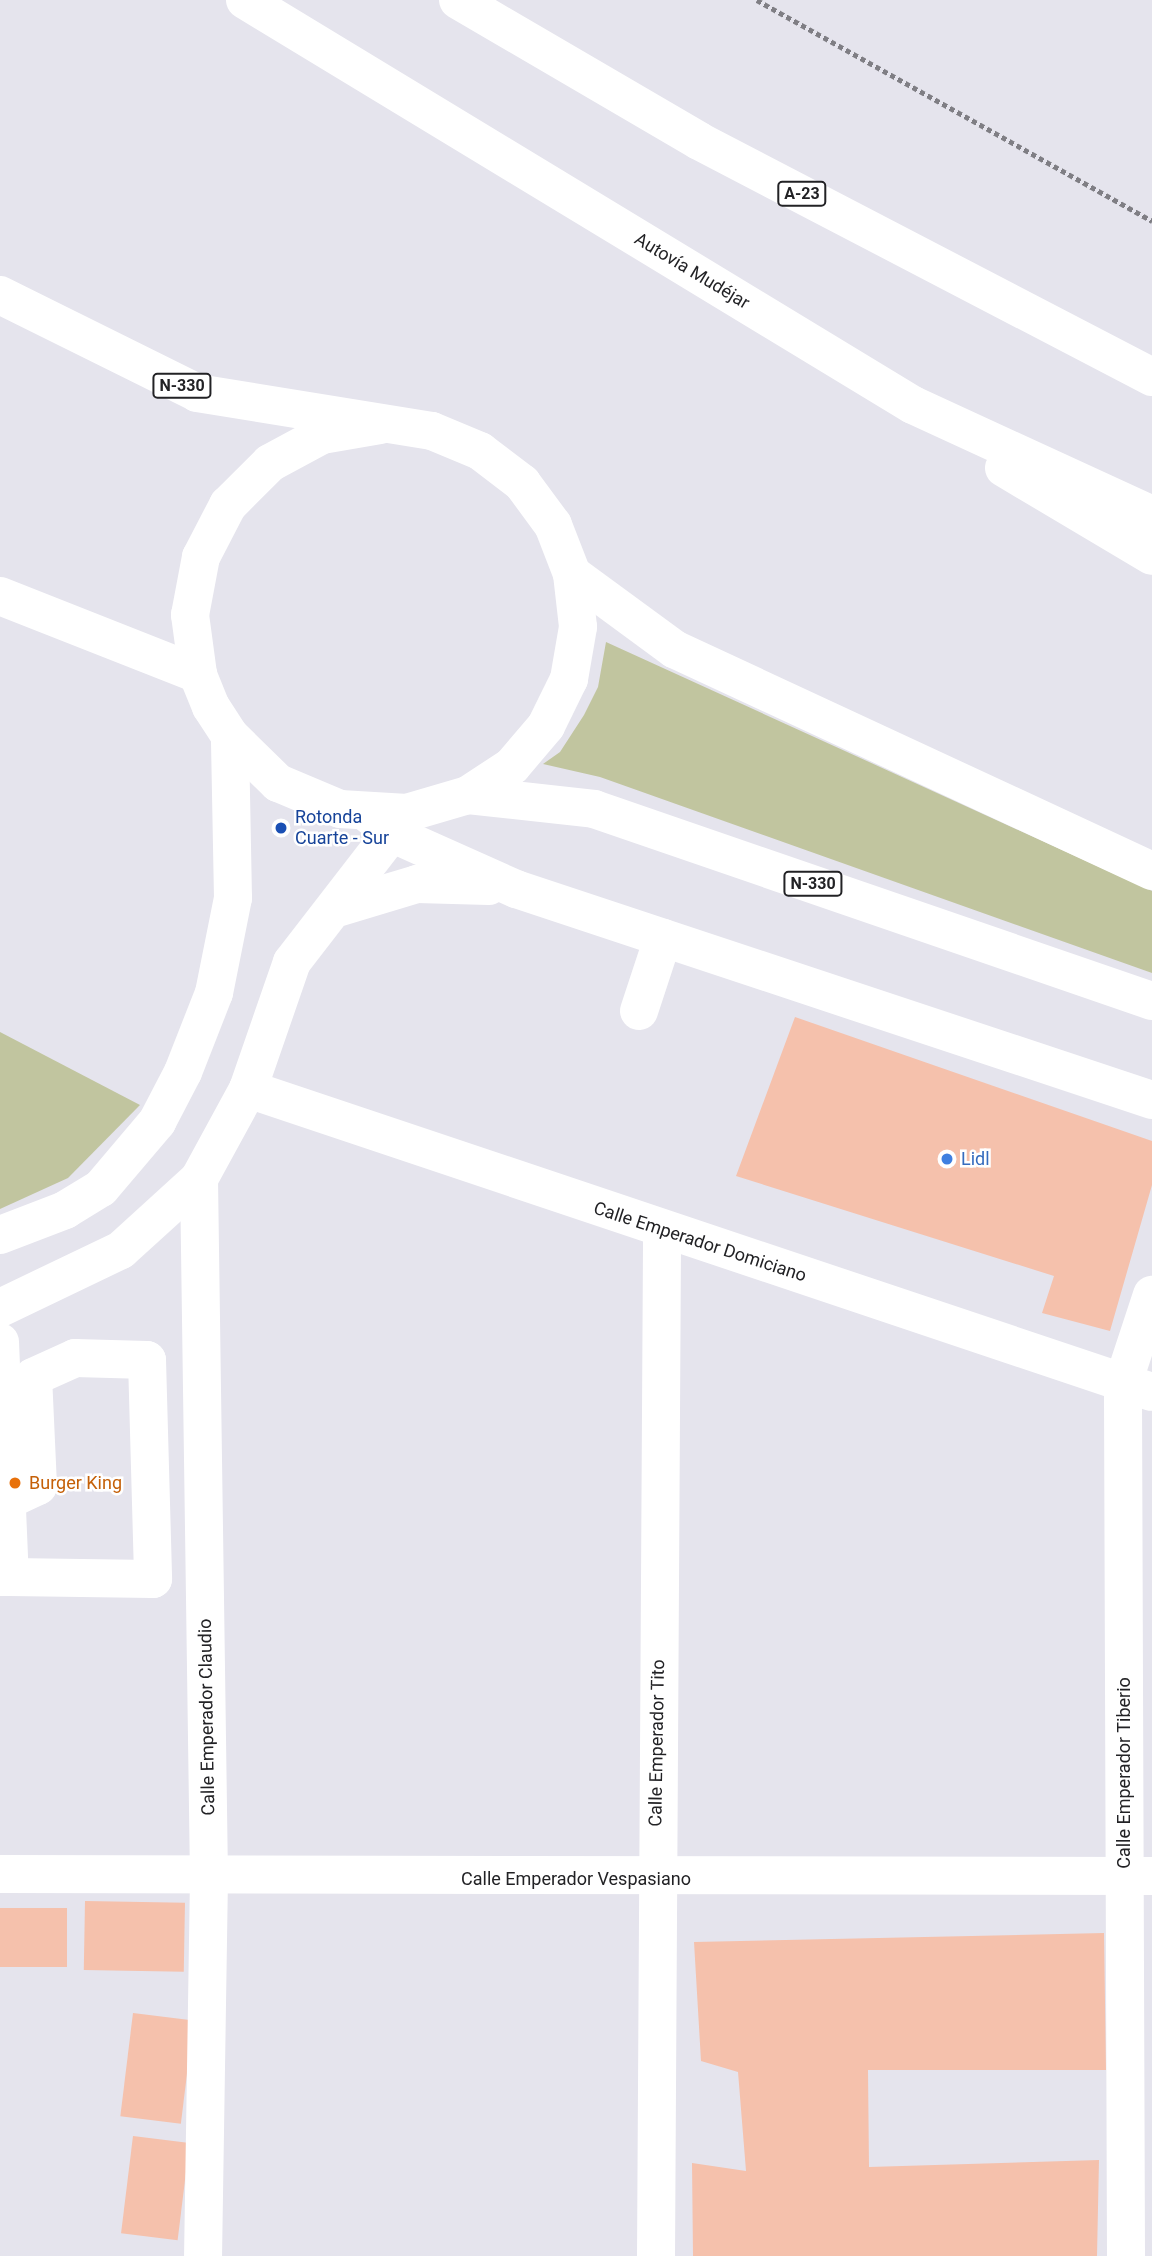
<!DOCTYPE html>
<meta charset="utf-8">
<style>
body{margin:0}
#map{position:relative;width:1152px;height:2256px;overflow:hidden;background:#e5e4ed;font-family:Roboto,sans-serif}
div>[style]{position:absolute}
.green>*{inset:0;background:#c1c59f}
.building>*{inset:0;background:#f5c1ac;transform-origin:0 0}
.path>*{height:4.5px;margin-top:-2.25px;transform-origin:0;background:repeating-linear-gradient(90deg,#7f7e84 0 5px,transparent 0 8.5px)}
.minor>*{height:38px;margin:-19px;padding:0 19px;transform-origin:19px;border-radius:19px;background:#fff}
.highway>*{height:38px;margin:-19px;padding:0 19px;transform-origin:19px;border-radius:19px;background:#fff}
.dots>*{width:19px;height:19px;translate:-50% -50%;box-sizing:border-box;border:4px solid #fff;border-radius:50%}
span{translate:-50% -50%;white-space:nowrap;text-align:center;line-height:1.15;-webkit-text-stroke:5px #fff;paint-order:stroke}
.shield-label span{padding:2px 5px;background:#fff;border:2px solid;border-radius:5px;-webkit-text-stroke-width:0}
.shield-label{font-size:16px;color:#222225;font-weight:700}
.street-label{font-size:18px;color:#222225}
.transit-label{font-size:18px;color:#164399}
.left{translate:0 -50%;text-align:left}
.shop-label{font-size:18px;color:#366cbe}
.food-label{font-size:18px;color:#c56008}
</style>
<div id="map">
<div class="green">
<i style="clip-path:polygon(606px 642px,1152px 891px,1152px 973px,600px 777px,543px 764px,560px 752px,584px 715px,598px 687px)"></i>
<i style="clip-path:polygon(0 1032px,140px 1105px,68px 1178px,0 1209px)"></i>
</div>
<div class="building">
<i style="clip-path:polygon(795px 1017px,1152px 1141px,1152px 1185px,1110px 1331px,1042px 1313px,1054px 1276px,736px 1176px)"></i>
<i style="left:85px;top:1901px;width:100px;height:69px;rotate:1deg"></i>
<i style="left:67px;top:1908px;width:59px;height:67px;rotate:90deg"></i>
<i style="clip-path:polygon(1104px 1933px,1106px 2070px,868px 2070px,869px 2167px,1099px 2160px,1097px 2256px,693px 2256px,692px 2163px,746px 2171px,738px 2072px,701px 2061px,694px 1942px)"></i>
<i style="left:133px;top:2013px;width:61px;height:104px;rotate:7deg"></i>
<i style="left:133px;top:2136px;width:57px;height:98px;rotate:7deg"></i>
</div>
<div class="path">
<i style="left:757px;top:0;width:453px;rotate:29.2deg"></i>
</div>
<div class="minor">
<i style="left:367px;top:813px;width:33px;rotate:39deg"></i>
<i style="left:393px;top:834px;width:135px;rotate:24.1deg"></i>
<i style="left:516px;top:889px;width:670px;rotate:18.35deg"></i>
<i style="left:337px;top:908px;width:84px;rotate:-16.7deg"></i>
<i style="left:417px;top:884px;width:72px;rotate:1.6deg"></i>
<i style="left:639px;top:1011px;width:77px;rotate:-71.8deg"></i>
<i style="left:248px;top:1089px;width:953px;rotate:18.53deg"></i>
<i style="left:199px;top:1179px;width:698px;rotate:89.18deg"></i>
<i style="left:209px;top:1877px;width:379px;rotate:90.9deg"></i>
<i style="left:0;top:1235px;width:70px;rotate:-21deg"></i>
<i style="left:65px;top:1210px;width:42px;rotate:-31.4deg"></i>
<i style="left:101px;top:1188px;width:87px;rotate:-49.7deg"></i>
<i style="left:157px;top:1122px;width:56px;rotate:-62.5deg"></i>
<i style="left:183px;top:1072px;width:85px;rotate:-68.6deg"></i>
<i style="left:214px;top:993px;width:97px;rotate:-78.7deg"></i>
<i style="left:233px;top:898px;width:162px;rotate:-91.1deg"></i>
<i style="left:0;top:1308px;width:134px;rotate:-25.6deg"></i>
<i style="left:121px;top:1250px;width:105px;rotate:-42.3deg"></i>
<i style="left:199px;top:1179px;width:102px;rotate:-61.4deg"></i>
<i style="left:248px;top:1089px;width:134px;rotate:-70.9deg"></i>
<i style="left:292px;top:962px;width:188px;rotate:-52.3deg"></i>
<i style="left:0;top:1342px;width:235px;rotate:87.6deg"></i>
<i style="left:10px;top:1577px;width:10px;rotate:180deg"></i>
<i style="left:8px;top:1500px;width:33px;rotate:-25deg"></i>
<i style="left:38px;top:1486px;width:109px;rotate:-92.6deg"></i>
<i style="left:33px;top:1377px;width:46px;rotate:-24.3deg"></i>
<i style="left:75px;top:1358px;width:72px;rotate:1.6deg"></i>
<i style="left:147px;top:1360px;width:219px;rotate:88.4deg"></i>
<i style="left:153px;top:1579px;width:143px;rotate:-179.2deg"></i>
<i style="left:0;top:1874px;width:1152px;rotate:0.1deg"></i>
<i style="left:656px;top:2256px;width:1026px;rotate:-89.66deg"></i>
<i style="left:1126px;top:2256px;width:873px;rotate:-90.2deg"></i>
<i style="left:1123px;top:1383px;width:93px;rotate:-71.8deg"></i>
</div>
<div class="highway">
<i style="left:245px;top:0;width:781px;rotate:31.23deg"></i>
<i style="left:913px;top:405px;width:263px;rotate:24.7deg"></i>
<i style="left:458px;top:0;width:279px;rotate:30.3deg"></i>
<i style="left:699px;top:141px;width:511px;rotate:27.52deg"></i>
<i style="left:0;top:295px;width:220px;rotate:26.4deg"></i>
<i style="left:197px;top:393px;width:238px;rotate:9.2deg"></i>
<i style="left:432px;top:431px;width:52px;rotate:22.6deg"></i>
<i style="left:480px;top:451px;width:53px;rotate:37.3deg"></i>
<i style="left:522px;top:483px;width:52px;rotate:53.6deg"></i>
<i style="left:553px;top:525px;width:53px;rotate:68.8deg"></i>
<i style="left:572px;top:574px;width:53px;rotate:83.5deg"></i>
<i style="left:578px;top:627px;width:53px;rotate:99.8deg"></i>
<i style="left:569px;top:679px;width:52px;rotate:116.1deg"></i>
<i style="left:546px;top:726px;width:52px;rotate:130.4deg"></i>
<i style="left:512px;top:766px;width:53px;rotate:146.6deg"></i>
<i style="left:468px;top:795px;width:64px;rotate:163.6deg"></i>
<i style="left:407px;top:813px;width:67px;rotate:-176.6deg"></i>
<i style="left:340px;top:809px;width:67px;rotate:-157.2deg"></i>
<i style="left:278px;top:783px;width:67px;rotate:-135.6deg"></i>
<i style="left:230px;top:736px;width:35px;rotate:-123deg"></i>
<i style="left:211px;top:707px;width:35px;rotate:-112deg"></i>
<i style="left:198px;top:674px;width:60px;rotate:-97.7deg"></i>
<i style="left:190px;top:615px;width:59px;rotate:-79.3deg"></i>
<i style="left:201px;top:557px;width:59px;rotate:-62.6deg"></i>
<i style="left:228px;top:505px;width:59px;rotate:-45deg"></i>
<i style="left:270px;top:463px;width:59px;rotate:-28.3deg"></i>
<i style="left:322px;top:435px;width:59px;rotate:-9.8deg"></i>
<i style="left:1004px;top:468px;width:172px;rotate:30.7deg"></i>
<i style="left:572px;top:574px;width:127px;rotate:36.3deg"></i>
<i style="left:674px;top:649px;width:527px;rotate:24.91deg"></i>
<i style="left:0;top:596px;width:213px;rotate:21.5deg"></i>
<i style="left:468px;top:795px;width:127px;rotate:6.3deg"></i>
<i style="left:594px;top:809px;width:590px;rotate:18.99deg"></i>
</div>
<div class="dots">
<i style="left:281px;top:828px;background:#1a4fb4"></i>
<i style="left:947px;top:1159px;background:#3f7fe0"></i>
<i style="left:15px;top:1483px;background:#e8710a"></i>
</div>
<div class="shield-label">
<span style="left:802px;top:194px">A-23</span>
<span style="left:182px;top:386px">N-330</span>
<span style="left:813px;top:884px">N-330</span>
</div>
<div class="street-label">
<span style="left:692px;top:271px;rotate:31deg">Autovía Mudéjar</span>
<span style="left:700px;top:1242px;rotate:18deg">Calle Emperador Domiciano</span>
<span style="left:207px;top:1717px;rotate:-91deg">Calle Emperador Claudio</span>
<span style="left:657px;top:1743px;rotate:-89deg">Calle Emperador Tito</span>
<span style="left:1124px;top:1773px;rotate:-90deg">Calle Emperador Tiberio</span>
<span style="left:576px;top:1879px">Calle Emperador Vespasiano</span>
</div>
<div class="transit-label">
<span class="left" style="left:295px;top:828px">Rotonda<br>Cuarte - Sur</span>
</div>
<div class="shop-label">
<span class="left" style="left:961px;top:1159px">Lidl</span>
</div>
<div class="food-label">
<span class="left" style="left:29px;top:1483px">Burger King</span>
</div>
</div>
